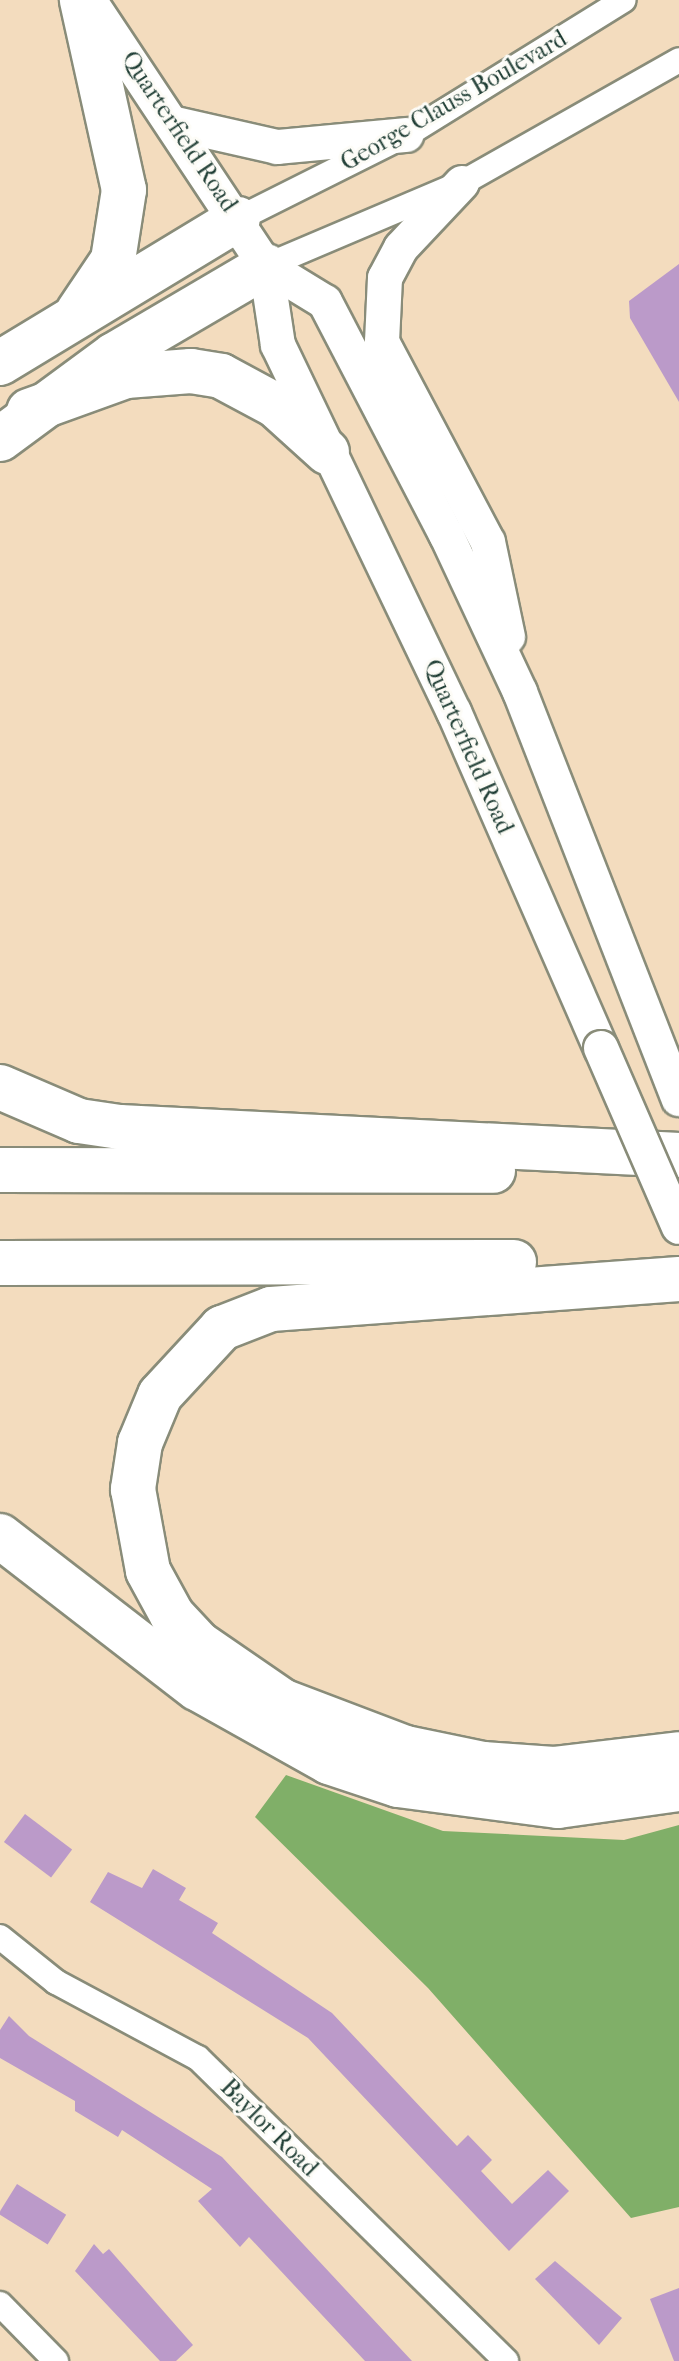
<!DOCTYPE html>
<style>
body{margin:0}
#map{position:relative;width:679px;height:2361px;overflow:hidden;background:#f3dcbe;font-family:"IM FELL French Canon",serif}
div>[style]{position:absolute}
.forest>*{inset:0;background:#80af68}
.building>*{inset:0;background:#bb9ac9;transform-origin:0 0}
.roads{filter:drop-shadow(2px 0 #898c79) drop-shadow(-2px 0 #898c79) drop-shadow(0 2px #898c79) drop-shadow(0 -2px #898c79)}
.minor>*{height:24px;margin:-12px;padding:0 12px;transform-origin:12px;border-radius:12px;background:#fff}
.secondary>*{height:34px;margin:-17px;padding:0 17px;transform-origin:17px;border-radius:17px;background:#fff}
.motorway>*{height:44px;margin:-22px;padding:0 22px;transform-origin:22px;border-radius:22px;background:#fff}
.bridges{filter:drop-shadow(2px 0 #898c79) drop-shadow(-2px 0 #898c79) drop-shadow(0 2px #898c79) drop-shadow(0 -2px #898c79)}
.secondary-bridge>*{height:34px;margin:-17px;padding:0 17px;transform-origin:17px;border-radius:17px;background:#fff}
span{translate:-50% -50%;white-space:nowrap;text-align:center;line-height:1.15;-webkit-text-stroke:6px #fdfcf7;paint-order:stroke}
.street-label{font-size:24px;color:#1f3d34}
</style>
<div id="map">
<div class="forest">
<i style="clip-path:polygon(286px 1775px,443px 1831px,624px 1840px,679px 1825px,679px 2207px,631px 2218px,428px 1988px,255px 1817px)"></i>
</div>
<div class="building">
<i style="clip-path:polygon(679px 264px,679px 402px,630px 318px,629px 301px)"></i>
<i style="left:25px;top:1814px;width:59px;height:35px;rotate:37deg"></i>
<i style="clip-path:polygon(153px 1869px,186px 1888px,179px 1900px,218px 1923px,212px 1933px,332px 2013px,457px 2146px,468px 2135px,492px 2160px,481px 2171px,512px 2204px,548px 2170px,569px 2191px,509px 2251px,308px 2038px,90px 1902px,108px 1872px,142px 1888px)"></i>
<i style="clip-path:polygon(9px 2016px,29px 2036px,222px 2157px,412px 2361px,365px 2361px,249px 2237px,240px 2247px,198px 2201px,212px 2189px,122px 2130px,118px 2137px,75px 2111px,75px 2101px,0 2058px,0 2030px)"></i>
<i style="left:17px;top:2184px;width:58px;height:35px;rotate:32deg"></i>
<i style="clip-path:polygon(94px 2244px,103px 2254px,109px 2249px,193px 2345px,176px 2361px,160px 2361px,75px 2271px)"></i>
<i style="clip-path:polygon(555px 2261px,622px 2318px,599px 2345px,535px 2279px)"></i>
<i style="clip-path:polygon(679px 2288px,679px 2361px,674px 2361px,650px 2299px)"></i>
</div>
<div class="roads">
<div class="minor">
<i style="left:238px;top:219px;width:188px;rotate:-26.6deg"></i>
<i style="left:406px;top:135px;width:256px;rotate:-31.8deg"></i>
<i style="left:266px;top:266px;width:213px;rotate:-23deg"></i>
<i style="left:462px;top:183px;width:249px;rotate:-29.5deg"></i>
<i style="left:0;top:1937px;width:72px;rotate:38.8deg"></i>
<i style="left:56px;top:1982px;width:161px;rotate:28.2deg"></i>
<i style="left:198px;top:2058px;width:432px;rotate:44.5deg"></i>
<i style="left:0;top:2304px;width:80px;rotate:45.5deg"></i>
</div>
<div class="secondary">
<i style="left:89px;top:0;width:320px;rotate:56.4deg"></i>
<i style="left:266px;top:266px;width:80px;rotate:81.4deg"></i>
<i style="left:278px;top:345px;width:407px;rotate:64.4deg"></i>
<i style="left:454px;top:712px;width:367px;rotate:66.4deg"></i>
<i style="left:176px;top:124px;width:104px;rotate:12.8deg"></i>
<i style="left:277px;top:147px;width:130px;rotate:-5.3deg"></i>
<i style="left:462px;top:183px;width:89px;rotate:133.2deg"></i>
<i style="left:401px;top:248px;width:34px;rotate:118deg"></i>
<i style="left:385px;top:278px;width:64px;rotate:92.7deg"></i>
<i style="left:382px;top:342px;width:226px;rotate:62.1deg"></i>
<i style="left:488px;top:542px;width:97px;rotate:78.1deg"></i>
<i style="left:266px;top:266px;width:69px;rotate:31.4deg"></i>
<i style="left:325px;top:302px;width:262px;rotate:62.5deg"></i>
<i style="left:446px;top:534px;width:174px;rotate:64.9deg"></i>
<i style="left:520px;top:692px;width:437px;rotate:68.7deg"></i>
</div>
<div class="motorway">
<i style="left:78px;top:312px;width:63px;rotate:-56.1deg"></i>
<i style="left:113px;top:260px;width:71px;rotate:-81.1deg"></i>
<i style="left:124px;top:190px;width:195px;rotate:-102.5deg"></i>
<i style="left:0;top:363px;width:278px;rotate:-31.2deg"></i>
<i style="left:29px;top:411px;width:103px;rotate:-19.8deg"></i>
<i style="left:126px;top:376px;width:65px;rotate:-4.4deg"></i>
<i style="left:191px;top:371px;width:30px;rotate:9deg"></i>
<i style="left:221px;top:376px;width:61px;rotate:28.2deg"></i>
<i style="left:275px;top:405px;width:70px;rotate:42.1deg"></i>
<i style="left:0;top:439px;width:142px;rotate:-36.4deg"></i>
<i style="left:114px;top:355px;width:176px;rotate:-30.4deg"></i>
<i style="left:0;top:1087px;width:86px;rotate:23.3deg"></i>
<i style="left:79px;top:1121px;width:41px;rotate:8.3deg"></i>
<i style="left:120px;top:1127px;width:560px;rotate:2.87deg"></i>
<i style="left:0;top:1170px;width:493px;rotate:0.1deg"></i>
<i style="left:0;top:1263px;width:514px;rotate:-0.11deg"></i>
<i style="left:679px;top:1279px;width:409px;rotate:175.8deg"></i>
<i style="left:271px;top:1309px;width:53px;rotate:158.8deg"></i>
<i style="left:222px;top:1328px;width:91px;rotate:132.8deg"></i>
<i style="left:160px;top:1395px;width:52px;rotate:112.6deg"></i>
<i style="left:140px;top:1443px;width:47px;rotate:98.7deg"></i>
<i style="left:133px;top:1489px;width:83px;rotate:79.6deg"></i>
<i style="left:148px;top:1571px;width:50px;rotate:61.4deg"></i>
<i style="left:172px;top:1615px;width:38px;rotate:47deg"></i>
<i style="left:198px;top:1643px;width:102px;rotate:34.6deg"></i>
<i style="left:282px;top:1701px;width:133px;rotate:20.8deg"></i>
<i style="left:406px;top:1748px;width:79px;rotate:11.7deg"></i>
<i style="left:483px;top:1764px;width:71px;rotate:4deg"></i>
<i style="left:554px;top:1769px;width:126px;rotate:-6.8deg"></i>
<i style="left:0;top:1536px;width:249px;rotate:37.7deg"></i>
<i style="left:197px;top:1688px;width:151px;rotate:29.3deg"></i>
<i style="left:329px;top:1762px;width:73px;rotate:18.4deg"></i>
<i style="left:398px;top:1785px;width:161px;rotate:7.5deg"></i>
<i style="left:558px;top:1806px;width:122px;rotate:-8deg"></i>
</div>
</div>
<div class="bridges">
<div class="secondary-bridge">
<i style="left:601px;top:1048px;width:195px;rotate:66.5deg"></i>
</div>
</div>
<div class="street-label">
<span style="left:454px;top:101px;rotate:-30deg">George Clauss Boulevard</span>
<span style="left:179px;top:132px;rotate:56deg">Quarterfield Road</span>
<span style="left:468px;top:747px;rotate:66deg">Quarterfield Road</span>
<span style="left:269px;top:2128px;rotate:45deg">Baylor Road</span>
</div>
</div>
